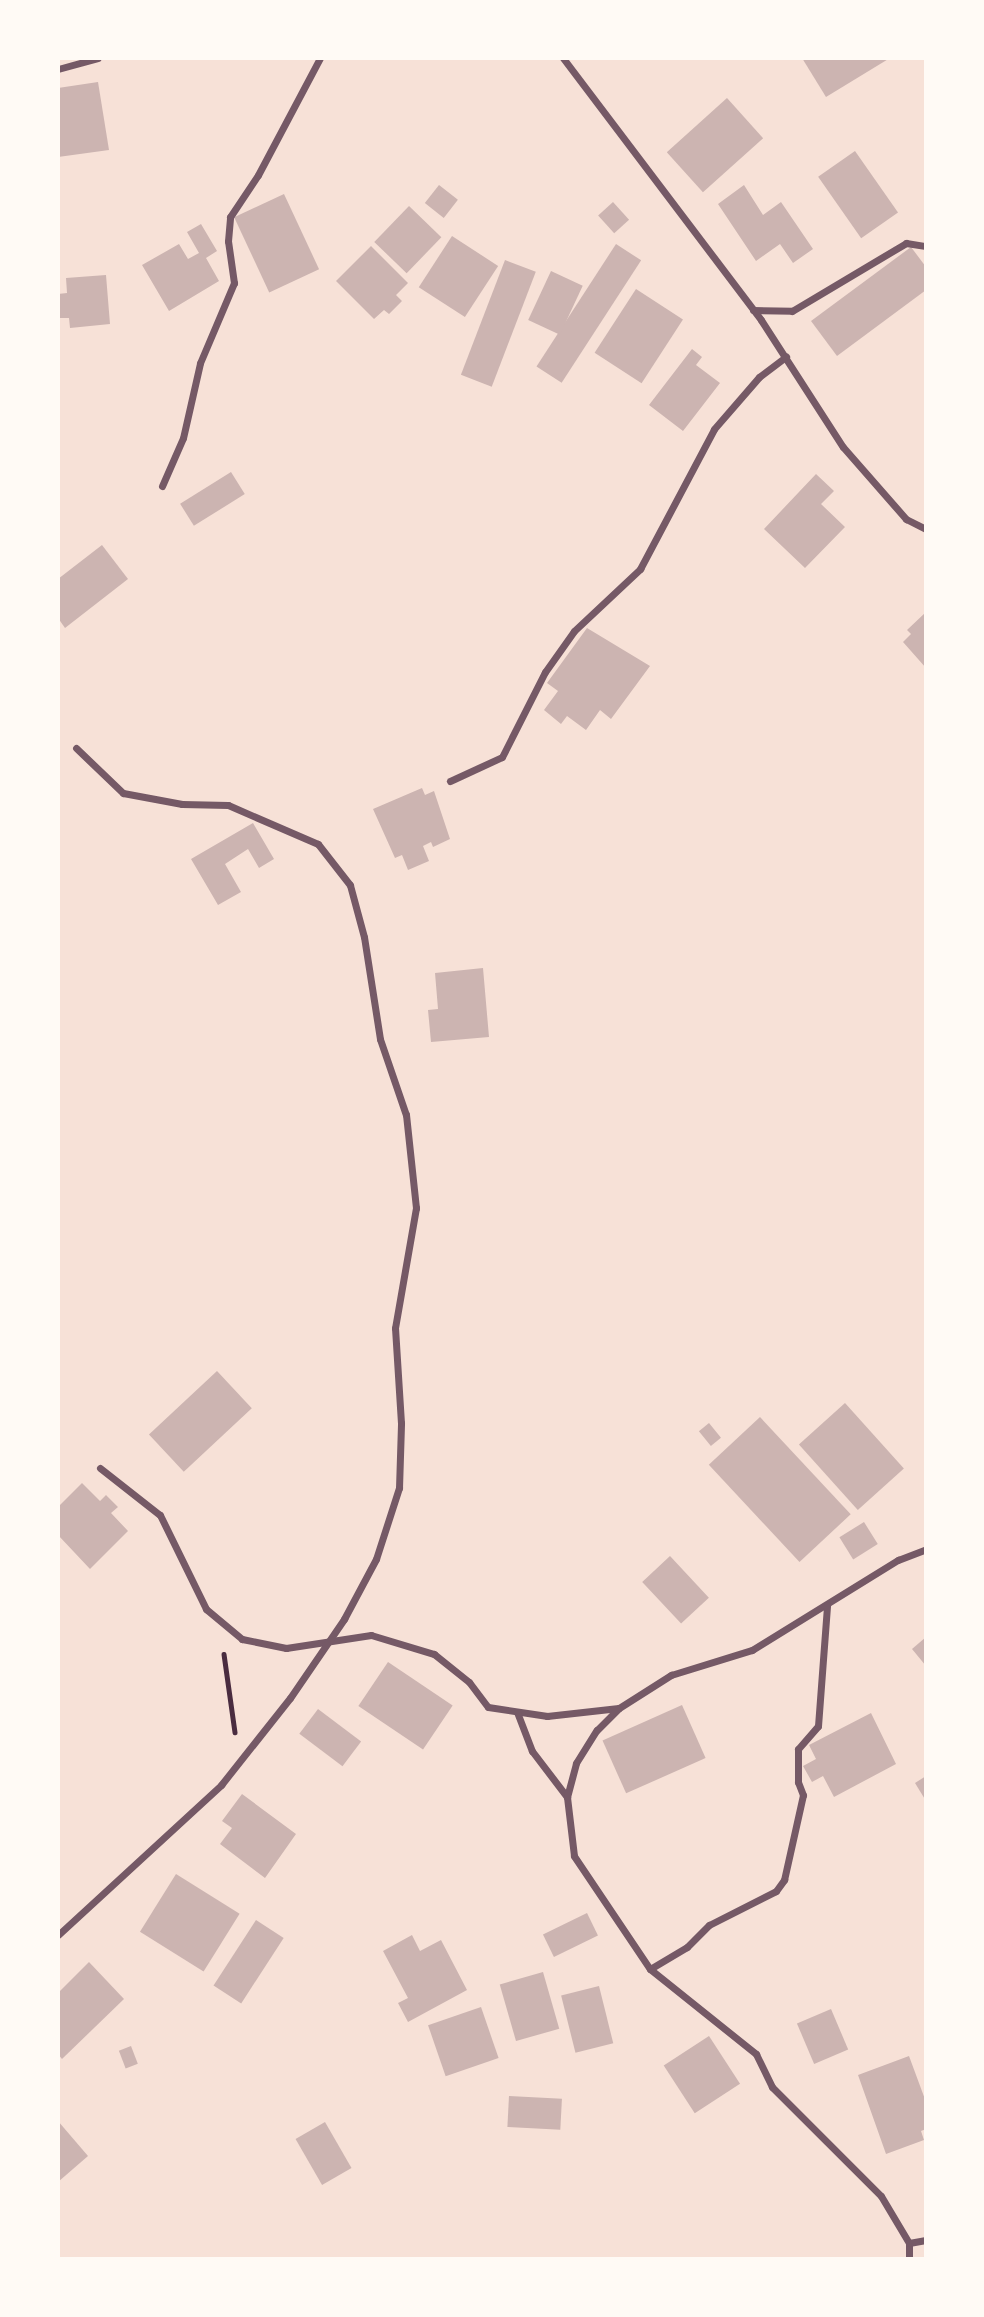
<!DOCTYPE html>
<style>
body{margin:0}
#map{position:relative;width:984px;height:2317px;overflow:hidden;background:#f7e1d7;font-family:Figtree,sans-serif}
div>[style]{position:absolute}
.building>*{inset:0;background:#ccb4b1;transform-origin:0 0}
.path>*{height:4.5px;margin:-2.25px;padding:0 2.25px;transform-origin:2.25px;border-radius:2.25px;background:#4a2c40}
.minor>*{height:7px;margin:-3.5px;padding:0 3.5px;transform-origin:3.5px;border-radius:3.5px;background:#755966}
span{translate:-50% -50%;white-space:nowrap;text-align:center;line-height:1.15;-webkit-text-stroke:6px #fffaf5;paint-order:stroke}
.frame{position:absolute;inset:0;border:60px solid #fffaf5;pointer-events:none}
</style>
<div id="map">
<div class="building">
<i style="clip-path:polygon(802px 58px,890px 58px,826px 97px)"></i>
<i style="clip-path:polygon(98px 82px,109px 150px,58px 157px,58px 88px)"></i>
<i style="left:727px;top:98px;width:54px;height:81px;rotate:48deg"></i>
<i style="left:855px;top:151px;width:75px;height:45px;rotate:55deg"></i>
<i style="left:439px;top:185px;width:24px;height:23px;rotate:38deg"></i>
<i style="clip-path:polygon(744px 185px,763px 215px,781px 202px,813px 249px,793px 263px,780px 244px,756px 261px,718px 204px)"></i>
<i style="left:284px;top:194px;width:83px;height:55px;rotate:65deg"></i>
<i style="left:613px;top:202px;width:24px;height:20px;rotate:48deg"></i>
<i style="left:409px;top:206px;width:45px;height:50px;rotate:44deg"></i>
<i style="clip-path:polygon(201px 224px,217px 251px,206px 258px,219px 281px,169px 311px,142px 265px,179px 244px,188px 259px,199px 253px,187px 232px)"></i>
<i style="left:452px;top:236px;width:55px;height:61px;rotate:33deg"></i>
<i style="left:616px;top:244px;width:30px;height:146px;rotate:33deg"></i>
<i style="clip-path:polygon(371px 246px,408px 283px,396px 295px,402px 301px,389px 314px,384px 310px,374px 319px,336px 281px)"></i>
<i style="clip-path:polygon(911px 247px,926px 267px,926px 290px,837px 356px,811px 321px)"></i>
<i style="left:505px;top:260px;width:33px;height:123px;rotate:21deg"></i>
<i style="left:551px;top:271px;width:35px;height:54px;rotate:25deg"></i>
<i style="clip-path:polygon(106px 275px,110px 324px,70px 328px,69px 318px,58px 318px,58px 294px,67px 293px,66px 278px)"></i>
<i style="left:636px;top:289px;width:56px;height:76px;rotate:33deg"></i>
<i style="clip-path:polygon(692px 349px,702px 357px,696px 365px,720px 383px,683px 431px,649px 405px)"></i>
<i style="left:231px;top:472px;width:26px;height:60px;rotate:58deg"></i>
<i style="clip-path:polygon(816px 474px,834px 491px,821px 504px,845px 527px,805px 568px,764px 529px)"></i>
<i style="clip-path:polygon(102px 545px,128px 579px,65px 628px,58px 618px,58px 579px)"></i>
<i style="clip-path:polygon(926px 612px,926px 668px,903px 642px,911px 634px,907px 630px)"></i>
<i style="clip-path:polygon(587px 628px,650px 666px,611px 719px,600px 710px,586px 730px,567px 716px,561px 724px,544px 710px,558px 691px,547px 683px)"></i>
<i style="clip-path:polygon(422px 788px,425px 795px,434px 791px,450px 839px,433px 847px,431px 842px,423px 846px,429px 861px,408px 870px,402px 855px,395px 858px,373px 809px)"></i>
<i style="clip-path:polygon(253px 823px,274px 859px,259px 868px,248px 849px,225px 864px,241px 892px,218px 905px,191px 859px)"></i>
<i style="clip-path:polygon(483px 968px,489px 1037px,431px 1042px,428px 1010px,438px 1009px,435px 973px)"></i>
<i style="left:217px;top:1371px;width:51px;height:93px;rotate:47deg"></i>
<i style="left:845px;top:1403px;width:88px;height:62px;rotate:48deg"></i>
<i style="left:760px;top:1417px;width:133px;height:70px;rotate:47deg"></i>
<i style="left:709px;top:1423px;width:19px;height:13px;rotate:51deg"></i>
<i style="clip-path:polygon(82px 1483px,100px 1501px,106px 1495px,118px 1507px,111px 1513px,128px 1531px,90px 1569px,58px 1535px,58px 1507px)"></i>
<i style="left:864px;top:1522px;width:26px;height:29px;rotate:58deg"></i>
<i style="left:670px;top:1556px;width:57px;height:38px;rotate:47deg"></i>
<i style="clip-path:polygon(926px 1637px,926px 1666px,912px 1649px)"></i>
<i style="left:388px;top:1662px;width:78px;height:53px;rotate:34deg"></i>
<i style="left:682px;top:1705px;width:58px;height:87px;rotate:66deg"></i>
<i style="left:318px;top:1709px;width:54px;height:31px;rotate:37deg"></i>
<i style="clip-path:polygon(871px 1713px,896px 1764px,834px 1797px,823px 1776px,812px 1782px,803px 1766px,816px 1759px,809px 1745px)"></i>
<i style="clip-path:polygon(926px 1776px,926px 1801px,915px 1783px)"></i>
<i style="clip-path:polygon(242px 1794px,296px 1834px,265px 1878px,220px 1844px,232px 1828px,222px 1821px)"></i>
<i style="left:176px;top:1874px;width:75px;height:68px;rotate:32deg"></i>
<i style="left:587px;top:1913px;width:25px;height:49px;rotate:64deg"></i>
<i style="left:256px;top:1920px;width:33px;height:78px;rotate:33deg"></i>
<i style="clip-path:polygon(412px 1935px,420px 1951px,441px 1940px,467px 1990px,408px 2022px,398px 2003px,408px 1998px,383px 1951px)"></i>
<i style="clip-path:polygon(89px 1962px,124px 1999px,62px 2059px,58px 2054px,58px 1993px)"></i>
<i style="left:543px;top:1972px;width:59px;height:45px;rotate:74deg"></i>
<i style="left:599px;top:1986px;width:59px;height:39px;rotate:76deg"></i>
<i style="left:481px;top:2007px;width:54px;height:56px;rotate:71deg"></i>
<i style="left:831px;top:2009px;width:44px;height:37px;rotate:67deg"></i>
<i style="left:709px;top:2036px;width:57px;height:54px;rotate:57deg"></i>
<i style="left:131px;top:2046px;width:19px;height:13px;rotate:69deg"></i>
<i style="clip-path:polygon(909px 2056px,926px 2102px,926px 2129px,921px 2131px,924px 2140px,886px 2154px,858px 2075px)"></i>
<i style="left:509px;top:2096px;width:53px;height:31px;rotate:3deg"></i>
<i style="clip-path:polygon(58px 2121px,88px 2156px,58px 2182px)"></i>
<i style="left:325px;top:2122px;width:53px;height:34px;rotate:60deg"></i>
</div>
<div class="path">
<i style="left:224px;top:1654px;width:79px;rotate:82deg"></i>
</div>
<div class="minor">
<i style="left:563px;top:58px;width:328px;rotate:52.9deg"></i>
<i style="left:761px;top:320px;width:151px;rotate:57.2deg"></i>
<i style="left:843px;top:447px;width:96px;rotate:48.8deg"></i>
<i style="left:906px;top:519px;width:22px;rotate:27deg"></i>
<i style="left:58px;top:69px;width:41px;rotate:-15.4deg"></i>
<i style="left:753px;top:310px;width:39px;rotate:1deg"></i>
<i style="left:792px;top:311px;width:133px;rotate:-30.8deg"></i>
<i style="left:906px;top:243px;width:20px;rotate:9deg"></i>
<i style="left:162px;top:486px;width:52px;rotate:-66.4deg"></i>
<i style="left:183px;top:438px;width:77px;rotate:-77.2deg"></i>
<i style="left:200px;top:363px;width:87px;rotate:-67deg"></i>
<i style="left:234px;top:283px;width:42px;rotate:-98.1deg"></i>
<i style="left:228px;top:241px;width:24px;rotate:-85deg"></i>
<i style="left:230px;top:217px;width:50px;rotate:-56.3deg"></i>
<i style="left:258px;top:175px;width:132px;rotate:-62.1deg"></i>
<i style="left:450px;top:781px;width:57px;rotate:-24.8deg"></i>
<i style="left:502px;top:757px;width:95px;rotate:-63.2deg"></i>
<i style="left:545px;top:672px;width:50px;rotate:-54.7deg"></i>
<i style="left:574px;top:631px;width:91px;rotate:-43.2deg"></i>
<i style="left:640px;top:569px;width:158px;rotate:-62.1deg"></i>
<i style="left:714px;top:429px;width:69px;rotate:-49.1deg"></i>
<i style="left:759px;top:377px;width:34px;rotate:-37deg"></i>
<i style="left:100px;top:1468px;width:76px;rotate:38.1deg"></i>
<i style="left:160px;top:1515px;width:105px;rotate:63.9deg"></i>
<i style="left:206px;top:1609px;width:47px;rotate:39.8deg"></i>
<i style="left:242px;top:1639px;width:45px;rotate:11.6deg"></i>
<i style="left:286px;top:1648px;width:86px;rotate:-8.7deg"></i>
<i style="left:371px;top:1635px;width:66px;rotate:16.8deg"></i>
<i style="left:434px;top:1654px;width:45px;rotate:38.7deg"></i>
<i style="left:469px;top:1682px;width:31px;rotate:53deg"></i>
<i style="left:488px;top:1707px;width:60px;rotate:8.7deg"></i>
<i style="left:547px;top:1716px;width:72px;rotate:-6.3deg"></i>
<i style="left:619px;top:1708px;width:62px;rotate:-32.4deg"></i>
<i style="left:671px;top:1675px;width:85px;rotate:-17.2deg"></i>
<i style="left:752px;top:1650px;width:172px;rotate:-31.7deg"></i>
<i style="left:898px;top:1560px;width:30px;rotate:-21deg"></i>
<i style="left:517px;top:1712px;width:42px;rotate:69deg"></i>
<i style="left:532px;top:1751px;width:58px;rotate:52.7deg"></i>
<i style="left:567px;top:1797px;width:59px;rotate:83.2deg"></i>
<i style="left:574px;top:1856px;width:136px;rotate:56.1deg"></i>
<i style="left:650px;top:1969px;width:136px;rotate:38.7deg"></i>
<i style="left:756px;top:2054px;width:37px;rotate:64deg"></i>
<i style="left:772px;top:2087px;width:154px;rotate:45deg"></i>
<i style="left:881px;top:2196px;width:55px;rotate:59.2deg"></i>
<i style="left:909px;top:2243px;width:16px;rotate:90deg"></i>
<i style="left:567px;top:1797px;width:35px;rotate:-75deg"></i>
<i style="left:576px;top:1763px;width:39px;rotate:-58deg"></i>
<i style="left:597px;top:1730px;width:30px;rotate:-45deg"></i>
<i style="left:58px;top:1935px;width:222px;rotate:-42.6deg"></i>
<i style="left:221px;top:1785px;width:111px;rotate:-51.6deg"></i>
<i style="left:290px;top:1698px;width:96px;rotate:-55.6deg"></i>
<i style="left:344px;top:1619px;width:68px;rotate:-61.9deg"></i>
<i style="left:376px;top:1559px;width:75px;rotate:-72.1deg"></i>
<i style="left:399px;top:1488px;width:65px;rotate:-88.2deg"></i>
<i style="left:401px;top:1423px;width:95px;rotate:-93.6deg"></i>
<i style="left:395px;top:1328px;width:122px;rotate:-80.1deg"></i>
<i style="left:416px;top:1208px;width:94px;rotate:-96.1deg"></i>
<i style="left:406px;top:1115px;width:80px;rotate:-108.9deg"></i>
<i style="left:380px;top:1039px;width:103px;rotate:-98.9deg"></i>
<i style="left:364px;top:937px;width:54px;rotate:-105.1deg"></i>
<i style="left:350px;top:885px;width:52px;rotate:-128deg"></i>
<i style="left:318px;top:844px;width:98px;rotate:-156.6deg"></i>
<i style="left:228px;top:805px;width:46px;rotate:-178.8deg"></i>
<i style="left:182px;top:804px;width:60px;rotate:-169.4deg"></i>
<i style="left:123px;top:793px;width:65px;rotate:-136.2deg"></i>
<i style="left:650px;top:1969px;width:43px;rotate:-30.7deg"></i>
<i style="left:687px;top:1947px;width:31px;rotate:-45deg"></i>
<i style="left:709px;top:1925px;width:75px;rotate:-26.9deg"></i>
<i style="left:776px;top:1891px;width:14px;rotate:-54deg"></i>
<i style="left:784px;top:1880px;width:87px;rotate:-77.4deg"></i>
<i style="left:803px;top:1795px;width:14px;rotate:-111deg"></i>
<i style="left:798px;top:1782px;width:33px;rotate:-90deg"></i>
<i style="left:798px;top:1749px;width:30px;rotate:-49deg"></i>
<i style="left:818px;top:1726px;width:121px;rotate:-85.7deg"></i>
<i style="left:909px;top:2243px;width:17px;rotate:-10deg"></i>
</div>
<div class="frame"></div>
</div>
